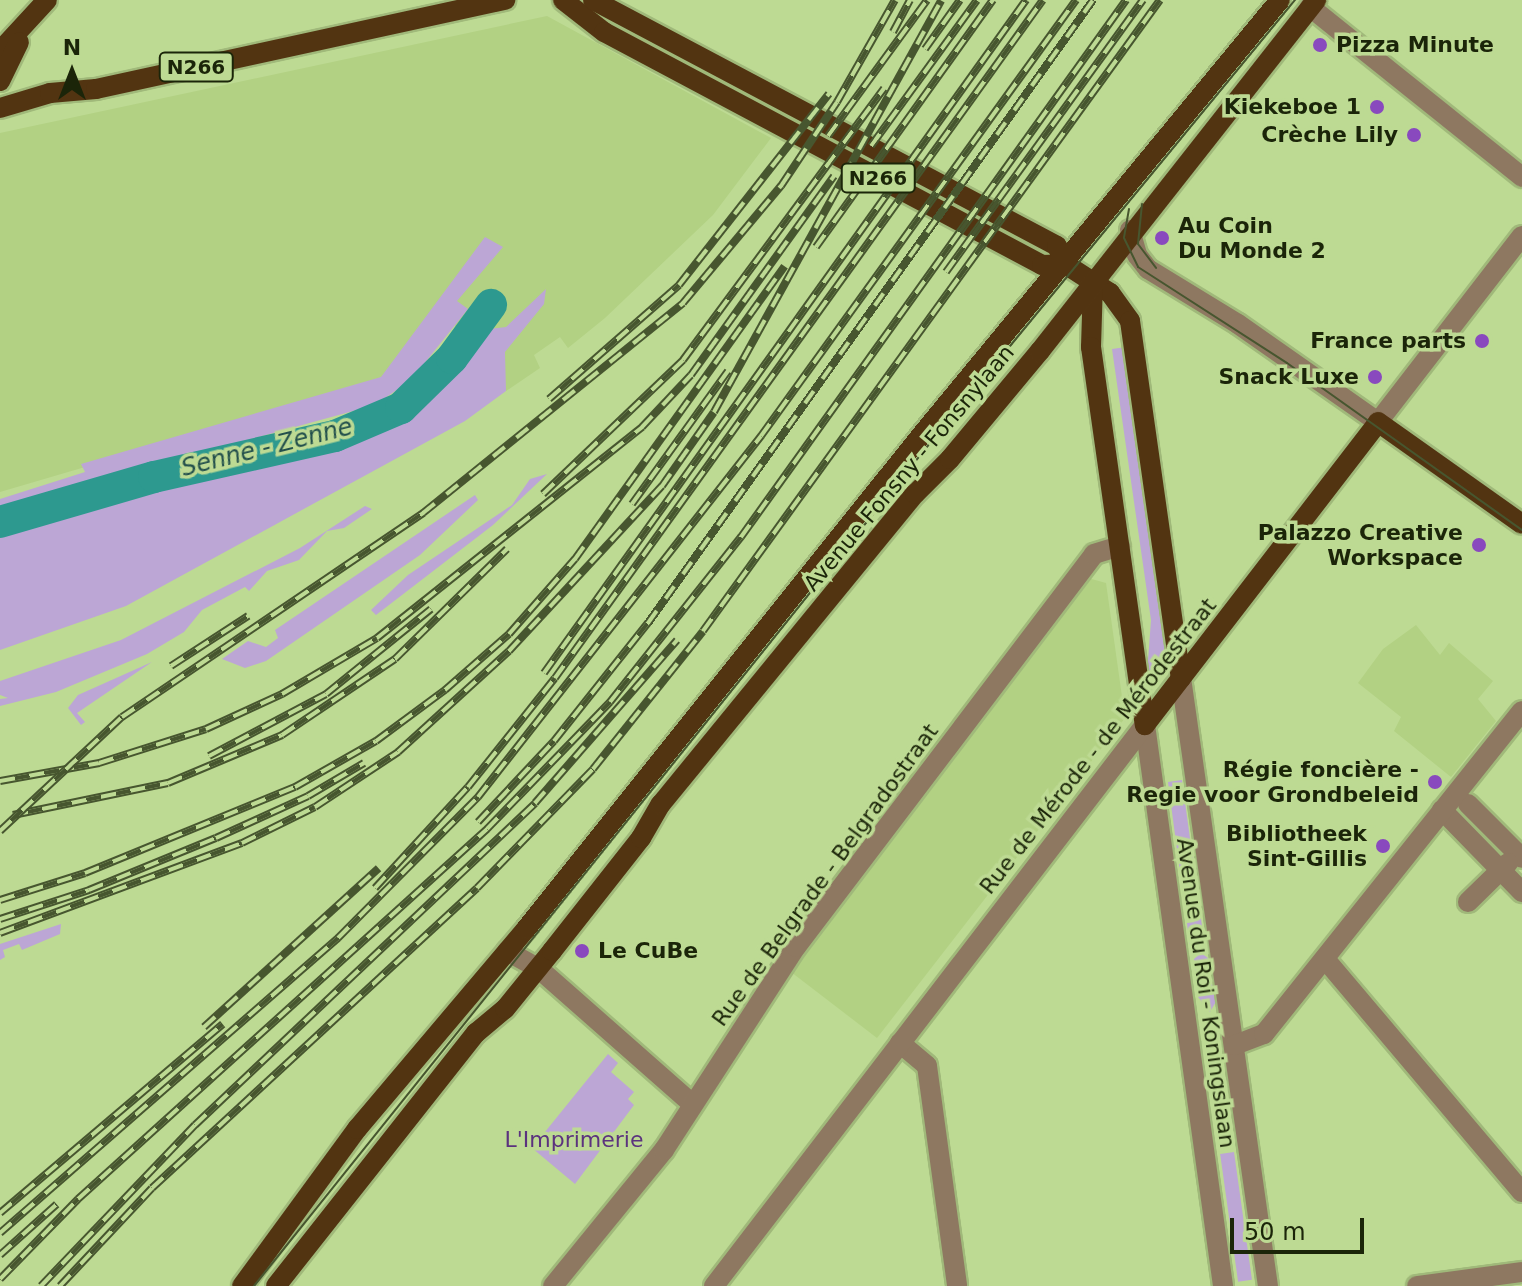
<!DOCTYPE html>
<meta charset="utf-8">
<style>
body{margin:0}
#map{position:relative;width:1522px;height:1286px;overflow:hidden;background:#bdda93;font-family:"DejaVu Sans",sans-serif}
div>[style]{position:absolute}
.built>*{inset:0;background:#b2d183}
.green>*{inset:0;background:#bca6d5;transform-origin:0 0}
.river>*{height:32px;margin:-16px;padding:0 16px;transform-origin:16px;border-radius:16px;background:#2d998f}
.roads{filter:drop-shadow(2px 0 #a0b97a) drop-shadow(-2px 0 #a0b97a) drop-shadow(0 2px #a0b97a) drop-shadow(0 -2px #a0b97a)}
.minor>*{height:20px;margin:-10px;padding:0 10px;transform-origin:10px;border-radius:10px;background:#8e7861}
.major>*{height:20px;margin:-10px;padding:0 10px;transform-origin:10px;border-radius:10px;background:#523411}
.tram>*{height:2px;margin:-1px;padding:0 1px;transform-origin:1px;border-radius:1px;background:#47562f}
.rail>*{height:8px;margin-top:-4px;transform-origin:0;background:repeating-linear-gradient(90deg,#bdda93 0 15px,#47562f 0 30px);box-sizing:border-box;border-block:2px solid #47562f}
.dots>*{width:22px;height:22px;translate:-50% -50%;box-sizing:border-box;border:4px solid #bdda93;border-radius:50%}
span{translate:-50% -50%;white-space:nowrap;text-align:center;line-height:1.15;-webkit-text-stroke:7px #bdda93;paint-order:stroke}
.shield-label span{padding:2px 6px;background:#bdda93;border:2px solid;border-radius:6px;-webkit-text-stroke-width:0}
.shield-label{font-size:20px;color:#1b2509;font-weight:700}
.poi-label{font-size:22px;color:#1b2509;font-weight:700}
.left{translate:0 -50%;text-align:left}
.right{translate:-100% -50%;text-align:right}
.street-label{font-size:22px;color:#1b2509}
.park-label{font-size:22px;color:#5b327e}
.water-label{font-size:24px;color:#23504c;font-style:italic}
.north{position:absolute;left:32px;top:32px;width:80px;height:80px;-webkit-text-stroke:6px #bdda93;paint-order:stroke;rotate:0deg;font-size:22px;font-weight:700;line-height:32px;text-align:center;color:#1b2509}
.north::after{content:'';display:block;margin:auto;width:28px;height:36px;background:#1b2509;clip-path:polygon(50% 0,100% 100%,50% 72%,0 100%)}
.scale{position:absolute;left:1230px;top:1218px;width:134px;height:36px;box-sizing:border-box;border:4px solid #1b2509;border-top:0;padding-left:10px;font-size:24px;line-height:28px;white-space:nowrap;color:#1b2509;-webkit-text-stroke:6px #bdda93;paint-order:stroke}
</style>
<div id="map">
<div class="built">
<i style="clip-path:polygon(547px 16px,771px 138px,713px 215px,605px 318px,568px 348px,560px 337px,534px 355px,540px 368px,506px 391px,446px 314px,391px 377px,0 492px,0 133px)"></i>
<i style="clip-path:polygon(1088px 578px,1106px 583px,1125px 718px,877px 1038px,791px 972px)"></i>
<i style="clip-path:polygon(1416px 625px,1440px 655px,1449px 643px,1493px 681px,1478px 699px,1496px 721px,1451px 777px,1394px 731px,1401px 717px,1358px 683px,1383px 649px)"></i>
</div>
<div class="green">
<i style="clip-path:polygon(485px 237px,503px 247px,457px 301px,468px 309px,411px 380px,375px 405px,0 508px,0 499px,85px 472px,81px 464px,381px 377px)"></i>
<i style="clip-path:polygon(546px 289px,544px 304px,505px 352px,506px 391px,465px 421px,126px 606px,0 650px,0 536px,250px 461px,272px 462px,383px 430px,426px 402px,489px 329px,506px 327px)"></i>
<i style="clip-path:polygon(1126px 347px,1168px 651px,1147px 674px,1151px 620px,1112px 349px)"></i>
<i style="clip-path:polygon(547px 474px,493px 525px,376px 615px,371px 610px,408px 575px,512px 505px,530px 479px)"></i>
<i style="clip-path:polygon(475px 495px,478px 500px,420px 555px,266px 661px,245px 668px,222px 659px,248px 641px,266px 647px,278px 638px,275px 630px)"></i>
<i style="clip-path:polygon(365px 506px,372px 509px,344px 528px,327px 531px,299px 560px,267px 571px,249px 591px,245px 587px,202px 610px,184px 632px,147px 654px,56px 692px,0 706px,0 699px,8px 698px,0 695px,0 681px,121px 640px,300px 548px)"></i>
<i style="clip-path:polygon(152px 662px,77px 713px,85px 722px,81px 725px,68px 708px,78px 695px)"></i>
<i style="clip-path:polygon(1182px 780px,1205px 948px,1190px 950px,1187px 923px,1194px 922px,1193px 909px,1185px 910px,1168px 782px)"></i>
<i style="clip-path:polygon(61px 924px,60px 934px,22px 950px,19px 944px,3px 950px,5px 957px,0 960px,0 944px)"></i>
<i style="clip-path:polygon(1201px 953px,1208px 958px,1207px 973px,1218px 998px,1210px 1012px,1198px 997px,1194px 959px)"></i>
<i style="clip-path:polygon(608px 1054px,618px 1063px,611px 1072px,634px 1092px,628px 1099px,634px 1105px,575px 1184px,532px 1148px)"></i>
<i style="clip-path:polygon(1219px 1055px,1227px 1097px,1220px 1104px,1213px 1098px,1208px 1061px)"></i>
<i style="left:1234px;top:1152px;width:129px;height:14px;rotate:82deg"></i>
</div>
<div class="river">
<i style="left:0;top:522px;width:160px;rotate:-16.3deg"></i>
<i style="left:154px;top:477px;width:186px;rotate:-12.8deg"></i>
<i style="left:335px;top:436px;width:72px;rotate:-23deg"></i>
<i style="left:401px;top:408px;width:71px;rotate:-44.4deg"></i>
<i style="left:452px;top:358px;width:66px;rotate:-53.7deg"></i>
</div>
<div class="roads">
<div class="minor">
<i style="left:1310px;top:7px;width:272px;rotate:38.7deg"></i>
<i style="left:1130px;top:230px;width:26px;rotate:74deg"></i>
<i style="left:1137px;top:255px;width:18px;rotate:52deg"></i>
<i style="left:1148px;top:269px;width:105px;rotate:31.4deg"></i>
<i style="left:1238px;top:324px;width:171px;rotate:35deg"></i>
<i style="left:1378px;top:422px;width:235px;rotate:-52.3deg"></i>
<i style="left:1181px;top:678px;width:614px;rotate:81.86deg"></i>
<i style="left:1145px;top:725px;width:566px;rotate:82.08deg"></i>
<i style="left:1468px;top:804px;width:76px;rotate:45deg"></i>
<i style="left:1442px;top:810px;width:115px;rotate:45.7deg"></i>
<i style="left:1468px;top:902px;width:56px;rotate:-44.3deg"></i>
<i style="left:507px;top:951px;width:35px;rotate:29deg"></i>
<i style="left:538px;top:968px;width:205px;rotate:41.4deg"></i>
<i style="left:1325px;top:959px;width:305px;rotate:49.8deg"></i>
<i style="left:900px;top:1043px;width:35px;rotate:40deg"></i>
<i style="left:927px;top:1066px;width:222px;rotate:82.2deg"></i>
<i style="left:1235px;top:1045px;width:31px;rotate:-21deg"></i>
<i style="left:1264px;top:1034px;width:413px;rotate:-51.4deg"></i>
<i style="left:553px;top:1286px;width:176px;rotate:-50.8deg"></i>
<i style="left:664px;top:1150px;width:242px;rotate:-57deg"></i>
<i style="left:796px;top:947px;width:493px;rotate:-52.8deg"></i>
<i style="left:1094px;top:554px;width:27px;rotate:-17deg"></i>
<i style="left:714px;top:1286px;width:707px;rotate:-52.47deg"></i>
<i style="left:1417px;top:1286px;width:106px;rotate:-7.6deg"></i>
</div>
<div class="major">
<i style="left:563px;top:0;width:52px;rotate:38deg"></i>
<i style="left:604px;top:32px;width:496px;rotate:28deg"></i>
<i style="left:1042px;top:265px;width:23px;rotate:-2deg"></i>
<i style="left:593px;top:0;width:525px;rotate:27.93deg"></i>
<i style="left:1057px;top:246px;width:20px;rotate:66deg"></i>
<i style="left:0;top:51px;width:69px;rotate:-47.3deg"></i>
<i style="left:0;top:81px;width:43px;rotate:-64deg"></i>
<i style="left:0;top:108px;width:52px;rotate:-16.7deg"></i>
<i style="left:50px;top:93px;width:46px;rotate:-5deg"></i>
<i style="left:96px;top:89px;width:419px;rotate:-12.3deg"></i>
<i style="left:1065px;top:264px;width:54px;rotate:32.8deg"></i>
<i style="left:1110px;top:293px;width:34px;rotate:54deg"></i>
<i style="left:1130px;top:321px;width:361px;rotate:81.9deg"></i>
<i style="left:1093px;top:283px;width:64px;rotate:91.8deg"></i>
<i style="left:1091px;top:347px;width:382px;rotate:81.9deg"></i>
<i style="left:1145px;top:725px;width:382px;rotate:-52.4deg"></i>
<i style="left:1378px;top:422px;width:176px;rotate:35.3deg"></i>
<i style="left:242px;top:1286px;width:195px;rotate:-53.8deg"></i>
<i style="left:357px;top:1129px;width:262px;rotate:-49.8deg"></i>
<i style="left:526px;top:929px;width:635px;rotate:-51.33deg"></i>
<i style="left:923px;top:433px;width:561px;rotate:-50.5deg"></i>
<i style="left:276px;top:1286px;width:323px;rotate:-51.7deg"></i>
<i style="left:476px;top:1033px;width:38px;rotate:-40deg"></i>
<i style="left:505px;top:1009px;width:75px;rotate:-51deg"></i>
<i style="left:552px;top:951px;width:144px;rotate:-51.8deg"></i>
<i style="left:641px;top:838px;width:39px;rotate:-60deg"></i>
<i style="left:661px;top:804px;width:401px;rotate:-50.7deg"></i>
<i style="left:915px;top:494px;width:49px;rotate:-45deg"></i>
<i style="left:950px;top:459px;width:141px;rotate:-50.2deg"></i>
<i style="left:1040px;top:351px;width:447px;rotate:-51.8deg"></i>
</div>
</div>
<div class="tram">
<i style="left:1142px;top:204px;width:40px;rotate:95.7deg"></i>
<i style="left:1138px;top:244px;width:30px;rotate:53deg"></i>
<i style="left:1129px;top:209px;width:29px;rotate:100deg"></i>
<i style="left:1124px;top:238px;width:32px;rotate:64deg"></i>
<i style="left:1138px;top:267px;width:177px;rotate:32.8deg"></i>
<i style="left:1287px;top:363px;width:288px;rotate:35.4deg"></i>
<i style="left:254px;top:1286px;width:1082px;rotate:-51.27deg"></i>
<i style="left:931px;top:442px;width:573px;rotate:-50.53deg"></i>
</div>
<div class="rail">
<i style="left:893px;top:32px;width:36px;rotate:-62deg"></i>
<i style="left:925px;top:49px;width:60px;rotate:-54.5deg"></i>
<i style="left:828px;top:136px;width:168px;rotate:-53.9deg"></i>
<i style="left:871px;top:146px;width:180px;rotate:-54deg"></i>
<i style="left:816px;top:247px;width:304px;rotate:-54.4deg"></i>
<i style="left:946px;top:272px;width:336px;rotate:-54.1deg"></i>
<i style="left:549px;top:399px;width:173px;rotate:-41.2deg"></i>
<i style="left:679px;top:285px;width:243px;rotate:-51.9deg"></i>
<i style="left:543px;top:494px;width:194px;rotate:-43.7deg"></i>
<i style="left:683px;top:360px;width:338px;rotate:-53.5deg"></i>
<i style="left:632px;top:504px;width:164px;rotate:-54.2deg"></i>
<i style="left:171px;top:666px;width:92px;rotate:-33deg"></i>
<i style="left:544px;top:673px;width:828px;rotate:-54.39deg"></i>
<i style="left:209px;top:756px;width:132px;rotate:-27.9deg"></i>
<i style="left:326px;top:694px;width:135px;rotate:-39deg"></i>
<i style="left:0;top:781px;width:101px;rotate:-10.3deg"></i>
<i style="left:99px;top:763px;width:112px;rotate:-17.6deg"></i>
<i style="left:206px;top:729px;width:84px;rotate:-24.7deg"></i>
<i style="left:282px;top:694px;width:110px;rotate:-30.5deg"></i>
<i style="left:377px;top:638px;width:339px;rotate:-38.5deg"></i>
<i style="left:642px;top:427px;width:71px;rotate:-46.7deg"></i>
<i style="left:691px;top:375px;width:245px;rotate:-54.3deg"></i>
<i style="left:13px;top:815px;width:158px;rotate:-11.7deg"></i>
<i style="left:168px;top:783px;width:124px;rotate:-22.8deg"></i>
<i style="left:282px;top:735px;width:136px;rotate:-33.9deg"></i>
<i style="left:395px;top:659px;width:157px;rotate:-44.5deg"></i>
<i style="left:478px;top:822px;width:111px;rotate:-46.8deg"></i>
<i style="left:554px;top:741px;width:151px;rotate:-51.5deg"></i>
<i style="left:648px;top:623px;width:766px;rotate:-54.46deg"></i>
<i style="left:0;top:831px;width:167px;rotate:-43.1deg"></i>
<i style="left:122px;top:717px;width:364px;rotate:-34.1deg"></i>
<i style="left:423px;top:513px;width:334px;rotate:-38.9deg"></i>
<i style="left:683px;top:303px;width:153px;rotate:-50.1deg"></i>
<i style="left:781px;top:186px;width:101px;rotate:-56.3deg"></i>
<i style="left:837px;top:102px;width:117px;rotate:-60.4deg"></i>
<i style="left:375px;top:888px;width:137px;rotate:-47.4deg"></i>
<i style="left:468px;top:787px;width:139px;rotate:-51.4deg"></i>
<i style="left:555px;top:678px;width:835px;rotate:-54.26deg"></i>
<i style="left:0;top:900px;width:89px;rotate:-17.6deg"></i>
<i style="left:85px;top:873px;width:227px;rotate:-22.3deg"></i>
<i style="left:295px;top:787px;width:93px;rotate:-29.6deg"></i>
<i style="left:376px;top:741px;width:86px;rotate:-36.5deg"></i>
<i style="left:445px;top:690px;width:85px;rotate:-41.2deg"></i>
<i style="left:509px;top:634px;width:100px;rotate:-48.7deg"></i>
<i style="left:575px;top:559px;width:360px;rotate:-54.4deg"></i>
<i style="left:0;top:919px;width:94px;rotate:-18deg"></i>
<i style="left:89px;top:890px;width:137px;rotate:-22.3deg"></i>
<i style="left:216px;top:838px;width:101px;rotate:-24.5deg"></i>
<i style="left:308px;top:796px;width:65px;rotate:-30.5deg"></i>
<i style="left:0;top:933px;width:258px;rotate:-20.4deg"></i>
<i style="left:242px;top:843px;width:81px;rotate:-26.3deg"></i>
<i style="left:315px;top:807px;width:100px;rotate:-33.5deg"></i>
<i style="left:398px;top:752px;width:150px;rotate:-42.3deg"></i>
<i style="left:509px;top:651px;width:225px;rotate:-47.2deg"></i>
<i style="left:662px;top:486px;width:90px;rotate:-54.9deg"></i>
<i style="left:714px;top:412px;width:470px;rotate:-61.1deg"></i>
<i style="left:204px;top:1027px;width:236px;rotate:-42.3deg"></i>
<i style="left:0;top:1213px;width:292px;rotate:-40.3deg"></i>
<i style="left:0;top:1233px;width:449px;rotate:-41.1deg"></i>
<i style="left:338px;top:938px;width:199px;rotate:-45.2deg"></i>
<i style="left:478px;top:797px;width:459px;rotate:-51.9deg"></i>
<i style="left:761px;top:436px;width:538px;rotate:-54.15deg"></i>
<i style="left:0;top:1255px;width:76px;rotate:-41.8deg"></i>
<i style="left:0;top:1279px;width:112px;rotate:-45.7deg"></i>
<i style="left:78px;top:1199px;width:552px;rotate:-42.13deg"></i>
<i style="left:487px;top:829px;width:177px;rotate:-45.9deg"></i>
<i style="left:610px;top:702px;width:211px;rotate:-51.6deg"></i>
<i style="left:741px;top:537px;width:661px;rotate:-54.36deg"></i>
<i style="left:41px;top:1286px;width:223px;rotate:-46.3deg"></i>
<i style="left:195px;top:1125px;width:468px;rotate:-43.4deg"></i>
<i style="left:535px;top:803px;width:216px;rotate:-48.9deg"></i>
<i style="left:60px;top:1286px;width:134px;rotate:-46.8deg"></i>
<i style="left:152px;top:1188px;width:442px;rotate:-42.7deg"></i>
<i style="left:477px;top:888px;width:166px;rotate:-45.7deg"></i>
<i style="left:593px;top:769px;width:176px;rotate:-51.4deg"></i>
<i style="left:703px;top:631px;width:779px;rotate:-54.09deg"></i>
</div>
<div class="dots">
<i style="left:1320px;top:45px;background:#8949be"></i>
<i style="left:1377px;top:107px;background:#8949be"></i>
<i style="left:1414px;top:135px;background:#8949be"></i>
<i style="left:1162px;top:238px;background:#8949be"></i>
<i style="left:1482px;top:341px;background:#8949be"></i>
<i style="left:1375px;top:377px;background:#8949be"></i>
<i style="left:1479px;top:545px;background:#8949be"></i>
<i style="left:1435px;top:782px;background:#8949be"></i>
<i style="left:1383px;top:846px;background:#8949be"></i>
<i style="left:582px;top:951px;background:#8949be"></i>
</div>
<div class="shield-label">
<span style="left:196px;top:67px">N266</span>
<span style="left:878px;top:178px">N266</span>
</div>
<div class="poi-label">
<span class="left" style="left:1336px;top:45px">Pizza Minute</span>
<span class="right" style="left:1361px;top:107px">Kiekeboe 1</span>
<span class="right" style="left:1398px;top:135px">Crèche Lily</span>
<span class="left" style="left:1178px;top:238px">Au Coin<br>Du Monde 2</span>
<span class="right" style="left:1466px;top:341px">France parts</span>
<span class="right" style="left:1359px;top:377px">Snack Luxe</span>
<span class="right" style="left:1463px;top:545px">Palazzo Creative<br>Workspace</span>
<span class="right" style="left:1419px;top:782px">Régie foncière -<br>Regie voor Grondbeleid</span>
<span class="right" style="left:1367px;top:846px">Bibliotheek<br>Sint-Gillis</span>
<span class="left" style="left:598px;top:951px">Le CuBe</span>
</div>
<div class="street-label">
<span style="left:909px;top:468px;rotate:-50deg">Avenue Fonsny - Fonsnylaan</span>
<span style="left:1098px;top:746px;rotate:-52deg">Rue de Mérode - de Mérodestraat</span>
<span style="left:825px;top:875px;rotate:-54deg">Rue de Belgrade - Belgradostraat</span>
<span style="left:1206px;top:993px;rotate:82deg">Avenue du Roi - Koningslaan</span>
</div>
<div class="park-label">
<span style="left:574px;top:1140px">L'Imprimerie</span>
</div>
<div class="water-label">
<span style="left:267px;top:448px;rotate:-14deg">Senne - Zenne</span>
</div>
<div class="north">N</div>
<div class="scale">50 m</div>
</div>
